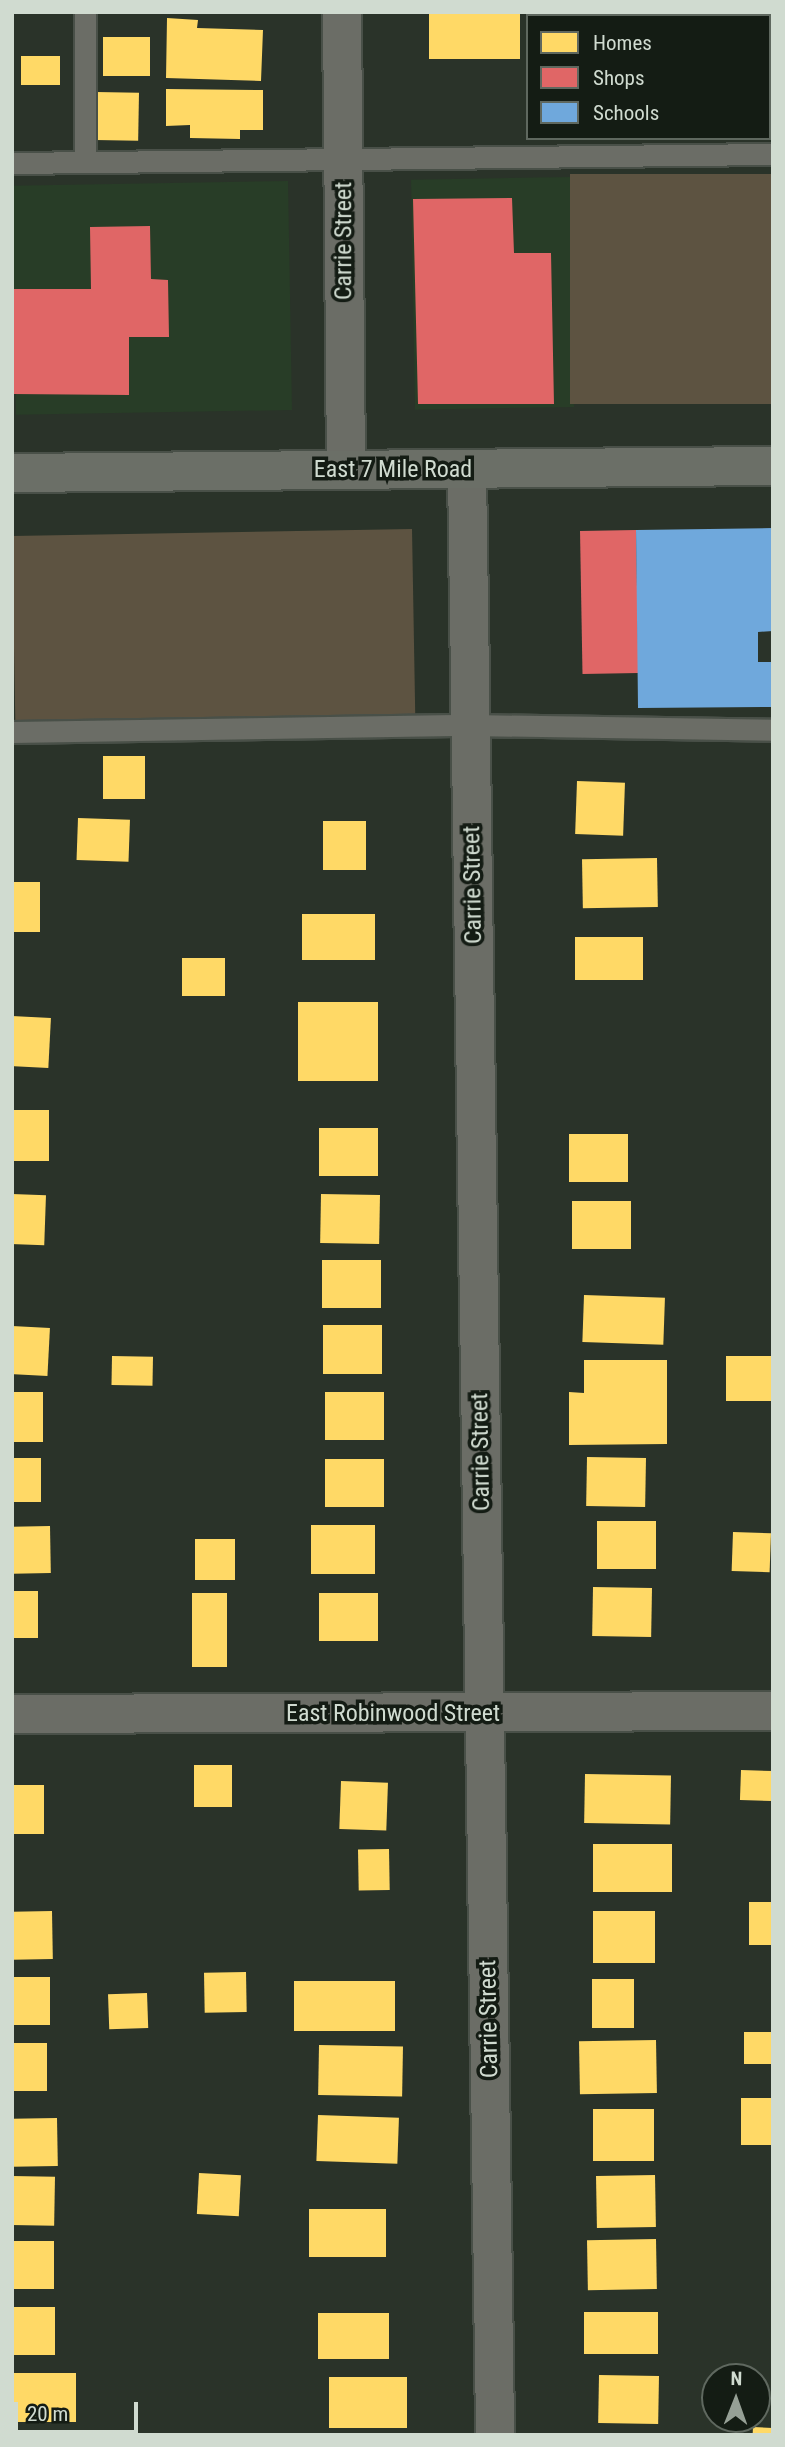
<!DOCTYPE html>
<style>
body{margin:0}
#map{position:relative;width:785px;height:2447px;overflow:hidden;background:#2a3329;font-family:"Roboto Condensed",sans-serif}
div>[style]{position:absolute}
.built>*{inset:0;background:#283d27;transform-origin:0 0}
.green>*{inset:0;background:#5d5341;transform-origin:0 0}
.homes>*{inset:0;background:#ffd966;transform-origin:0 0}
.shops>*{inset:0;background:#e06666;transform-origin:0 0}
.schools>*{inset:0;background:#6fa8dc}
.roads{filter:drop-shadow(2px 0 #495048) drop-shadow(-2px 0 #495048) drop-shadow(0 2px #495048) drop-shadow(0 -2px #495048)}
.lane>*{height:21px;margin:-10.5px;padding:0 10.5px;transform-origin:10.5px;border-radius:10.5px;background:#6b6d66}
.street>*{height:38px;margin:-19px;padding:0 19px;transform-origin:19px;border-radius:19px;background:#6b6d66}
.secondary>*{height:38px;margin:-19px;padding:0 19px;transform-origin:19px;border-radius:19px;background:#6b6f67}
span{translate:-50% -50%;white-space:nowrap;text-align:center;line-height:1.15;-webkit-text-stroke:7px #141c14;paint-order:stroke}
.street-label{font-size:24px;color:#d0dbd0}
.frame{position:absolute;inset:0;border:14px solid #d0dbd0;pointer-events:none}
.legend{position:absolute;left:526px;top:14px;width:245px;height:126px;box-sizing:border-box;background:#141c14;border:2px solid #5f685f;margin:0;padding:9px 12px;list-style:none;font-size:21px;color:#d0dbd0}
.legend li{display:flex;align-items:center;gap:14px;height:35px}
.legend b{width:35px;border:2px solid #5f685f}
.north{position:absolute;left:701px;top:2363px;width:70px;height:70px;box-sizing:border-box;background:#141c14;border:2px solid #5f685f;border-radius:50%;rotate:1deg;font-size:19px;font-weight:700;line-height:28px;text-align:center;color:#d0dbd0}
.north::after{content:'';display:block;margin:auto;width:24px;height:32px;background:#96a096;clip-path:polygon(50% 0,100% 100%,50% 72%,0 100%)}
.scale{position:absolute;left:14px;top:2402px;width:124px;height:32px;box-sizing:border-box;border:4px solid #d0dbd0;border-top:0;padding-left:9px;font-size:21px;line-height:24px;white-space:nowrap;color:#d0dbd0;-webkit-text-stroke:5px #141c14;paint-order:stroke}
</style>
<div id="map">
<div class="built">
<i style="left:570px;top:177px;width:230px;height:159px;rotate:89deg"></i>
<i style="left:288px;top:181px;width:229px;height:276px;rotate:89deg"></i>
</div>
<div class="green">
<i style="left:773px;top:174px;width:230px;height:203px;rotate:90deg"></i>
<i style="left:412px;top:529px;width:187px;height:400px;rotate:89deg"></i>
</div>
<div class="homes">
<i style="left:429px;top:12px;width:91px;height:47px"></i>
<i style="clip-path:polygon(167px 18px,198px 20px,197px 28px,263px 30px,261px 81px,166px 78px)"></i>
<i style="left:103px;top:37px;width:47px;height:39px"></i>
<i style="left:21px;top:56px;width:39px;height:29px"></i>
<i style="left:769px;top:62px;width:4px;height:55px"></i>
<i style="clip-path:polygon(166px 89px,263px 90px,263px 130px,240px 130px,240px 139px,190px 138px,190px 125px,166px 126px)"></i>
<i style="left:96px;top:92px;width:43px;height:48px;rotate:1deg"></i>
<i style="left:103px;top:756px;width:42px;height:43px"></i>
<i style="left:577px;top:781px;width:48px;height:53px;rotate:2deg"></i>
<i style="left:78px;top:818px;width:52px;height:42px;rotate:2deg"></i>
<i style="left:323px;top:821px;width:43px;height:49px"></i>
<i style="left:657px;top:858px;width:49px;height:75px;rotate:89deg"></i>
<i style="left:12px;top:882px;width:28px;height:50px"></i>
<i style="left:375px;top:914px;width:46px;height:73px;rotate:90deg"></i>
<i style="left:643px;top:937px;width:43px;height:68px;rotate:90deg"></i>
<i style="left:182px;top:958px;width:43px;height:38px"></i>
<i style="left:298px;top:1002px;width:80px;height:79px"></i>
<i style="left:12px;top:1016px;width:39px;height:50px;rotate:3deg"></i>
<i style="left:12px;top:1110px;width:37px;height:51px"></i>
<i style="left:319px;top:1128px;width:59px;height:48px"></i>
<i style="left:569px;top:1134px;width:59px;height:48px"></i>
<i style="left:12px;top:1194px;width:34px;height:50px;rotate:2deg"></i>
<i style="left:321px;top:1194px;width:59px;height:49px;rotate:1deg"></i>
<i style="left:572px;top:1201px;width:59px;height:48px"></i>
<i style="left:322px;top:1260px;width:59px;height:48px"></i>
<i style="left:584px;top:1295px;width:81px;height:47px;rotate:2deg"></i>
<i style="left:323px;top:1325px;width:59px;height:49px"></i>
<i style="left:12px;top:1326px;width:38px;height:48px;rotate:3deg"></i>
<i style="left:112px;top:1356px;width:41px;height:29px;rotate:1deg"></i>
<i style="left:773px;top:1356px;width:45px;height:47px;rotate:90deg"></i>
<i style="clip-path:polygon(584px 1360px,667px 1360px,667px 1444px,569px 1445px,569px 1392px,584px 1393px)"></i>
<i style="left:12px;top:1392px;width:31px;height:50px"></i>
<i style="left:325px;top:1392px;width:59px;height:48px"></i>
<i style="left:587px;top:1457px;width:59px;height:49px;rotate:1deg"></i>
<i style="left:12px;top:1458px;width:29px;height:44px"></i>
<i style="left:325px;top:1459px;width:59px;height:48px"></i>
<i style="left:656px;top:1521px;width:48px;height:59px;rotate:90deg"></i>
<i style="left:311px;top:1525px;width:64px;height:49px"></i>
<i style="left:50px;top:1526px;width:47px;height:38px;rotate:89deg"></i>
<i style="left:733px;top:1532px;width:38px;height:39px;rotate:2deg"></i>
<i style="left:195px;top:1539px;width:40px;height:41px"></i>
<i style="left:652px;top:1588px;width:49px;height:59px;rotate:91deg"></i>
<i style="left:12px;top:1591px;width:26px;height:47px"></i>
<i style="left:192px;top:1593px;width:35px;height:74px"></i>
<i style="left:319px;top:1593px;width:59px;height:48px"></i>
<i style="left:194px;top:1765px;width:38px;height:42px"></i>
<i style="left:741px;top:1770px;width:32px;height:30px;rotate:2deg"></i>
<i style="left:585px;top:1774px;width:86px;height:49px;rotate:1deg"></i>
<i style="left:341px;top:1781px;width:47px;height:48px;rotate:2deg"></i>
<i style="left:12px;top:1785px;width:32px;height:49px"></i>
<i style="left:593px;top:1844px;width:79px;height:48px"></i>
<i style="left:389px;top:1849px;width:41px;height:31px;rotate:89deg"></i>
<i style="left:749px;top:1902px;width:24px;height:43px"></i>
<i style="left:52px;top:1911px;width:48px;height:40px;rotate:89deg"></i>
<i style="left:593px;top:1911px;width:62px;height:52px"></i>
<i style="left:246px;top:1972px;width:40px;height:42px;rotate:89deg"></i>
<i style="left:12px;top:1977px;width:38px;height:48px"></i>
<i style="left:634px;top:1979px;width:49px;height:42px;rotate:90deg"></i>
<i style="left:395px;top:1981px;width:50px;height:101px;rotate:90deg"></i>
<i style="left:147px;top:1993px;width:35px;height:39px;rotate:88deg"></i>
<i style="left:744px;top:2032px;width:29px;height:32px"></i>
<i style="left:656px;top:2040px;width:53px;height:77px;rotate:89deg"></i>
<i style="left:12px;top:2043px;width:35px;height:48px"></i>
<i style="left:319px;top:2045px;width:84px;height:50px;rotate:1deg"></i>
<i style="left:773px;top:2098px;width:47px;height:32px;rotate:90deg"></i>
<i style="left:593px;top:2109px;width:61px;height:52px"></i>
<i style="left:318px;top:2115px;width:81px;height:46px;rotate:2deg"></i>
<i style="left:57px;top:2118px;width:48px;height:45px;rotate:89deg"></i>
<i style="left:199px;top:2173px;width:42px;height:41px;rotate:3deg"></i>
<i style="left:655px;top:2175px;width:52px;height:59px;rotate:89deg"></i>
<i style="left:12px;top:2176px;width:43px;height:49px;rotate:1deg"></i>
<i style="left:386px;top:2209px;width:48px;height:77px;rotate:90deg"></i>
<i style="left:656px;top:2239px;width:50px;height:69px;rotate:89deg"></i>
<i style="left:12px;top:2241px;width:42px;height:48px"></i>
<i style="left:12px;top:2307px;width:43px;height:48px"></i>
<i style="left:584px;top:2312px;width:74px;height:42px"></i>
<i style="left:318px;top:2313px;width:71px;height:46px"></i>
<i style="left:12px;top:2373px;width:64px;height:49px"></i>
<i style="left:599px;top:2375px;width:60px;height:48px;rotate:1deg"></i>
<i style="left:329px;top:2377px;width:78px;height:51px"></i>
<i style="left:753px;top:2427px;width:20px;height:8px;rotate:3deg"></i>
</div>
<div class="shops">
<i style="clip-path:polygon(512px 198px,514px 253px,551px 253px,554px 404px,418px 404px,413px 199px)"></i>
<i style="clip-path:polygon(150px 226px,151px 279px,168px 280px,169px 337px,129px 337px,129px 395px,12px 394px,12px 289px,91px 289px,90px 227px)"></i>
<i style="left:636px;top:530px;width:143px;height:56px;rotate:89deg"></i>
</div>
<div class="schools">
<i style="clip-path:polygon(773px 528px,773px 631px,758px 632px,758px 662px,773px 662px,773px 707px,638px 708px,636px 530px)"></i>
</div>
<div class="roads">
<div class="lane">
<i style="left:85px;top:12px;width:150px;rotate:90deg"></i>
<i style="left:613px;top:12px;width:4px;rotate:90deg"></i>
<i style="left:12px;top:163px;width:761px;rotate:-0.68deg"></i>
<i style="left:12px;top:732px;width:459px;rotate:-0.9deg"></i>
<i style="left:471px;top:725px;width:302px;rotate:0.9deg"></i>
</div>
<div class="street">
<i style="left:342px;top:12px;width:458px;rotate:89.5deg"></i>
<i style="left:467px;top:470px;width:1965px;rotate:89.18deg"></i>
<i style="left:12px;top:1714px;width:761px;rotate:-0.23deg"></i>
</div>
<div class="secondary">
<i style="left:12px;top:473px;width:761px;rotate:-0.53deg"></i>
</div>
</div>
<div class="street-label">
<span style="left:344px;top:241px;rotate:-90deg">Carrie Street</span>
<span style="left:393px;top:470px">East 7 Mile Road</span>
<span style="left:473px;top:885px;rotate:-91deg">Carrie Street</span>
<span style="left:481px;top:1452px;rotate:-91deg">Carrie Street</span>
<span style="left:393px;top:1714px">East Robinwood Street</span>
<span style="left:489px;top:2019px;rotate:-91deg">Carrie Street</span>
</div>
<div class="frame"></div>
<ul class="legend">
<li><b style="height:19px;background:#ffd966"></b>Homes</li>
<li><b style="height:19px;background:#e06666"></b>Shops</li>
<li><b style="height:19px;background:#6fa8dc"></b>Schools</li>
</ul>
<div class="north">N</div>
<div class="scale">20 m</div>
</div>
